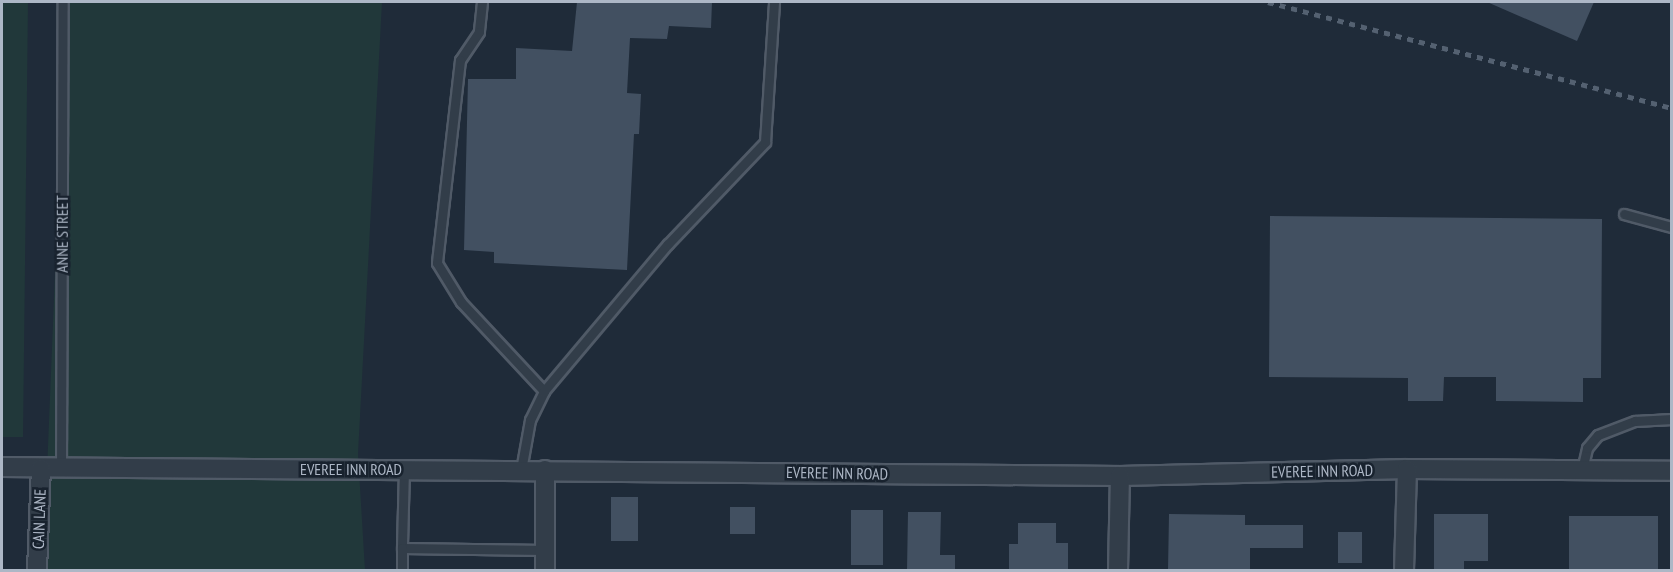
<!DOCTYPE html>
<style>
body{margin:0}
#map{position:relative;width:1673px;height:572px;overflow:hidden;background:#1f2b39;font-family:"PT Sans Narrow",sans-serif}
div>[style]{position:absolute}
.green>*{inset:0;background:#21383a}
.building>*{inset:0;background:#425061;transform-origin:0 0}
.roads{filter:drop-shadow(2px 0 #505a67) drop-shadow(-2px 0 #505a67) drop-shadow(0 2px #505a67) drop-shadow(0 -2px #505a67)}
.service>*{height:9px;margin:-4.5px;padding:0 4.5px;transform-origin:4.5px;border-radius:4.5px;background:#323d49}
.minor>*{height:18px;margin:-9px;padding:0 9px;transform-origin:9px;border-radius:9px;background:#323d49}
.rail>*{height:4.5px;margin-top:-2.25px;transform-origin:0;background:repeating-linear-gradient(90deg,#546171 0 6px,transparent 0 12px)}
span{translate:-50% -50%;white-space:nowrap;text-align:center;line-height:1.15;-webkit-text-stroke:5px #18222e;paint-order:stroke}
.street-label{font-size:16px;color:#adb7c6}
.frame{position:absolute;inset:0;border:3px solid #adb7c6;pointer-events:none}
</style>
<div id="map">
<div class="green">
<i style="clip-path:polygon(2px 2px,28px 2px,23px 437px,2px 437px)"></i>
<i style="clip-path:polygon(66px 2px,382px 2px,358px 454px,365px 570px,43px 570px)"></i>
</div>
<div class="building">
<i style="clip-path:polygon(577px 2px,712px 2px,711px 28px,669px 26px,667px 39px,630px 38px,627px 93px,641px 94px,639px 134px,634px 134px,627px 270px,494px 263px,494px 252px,464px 250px,468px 79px,516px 79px,516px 48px,572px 51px)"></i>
<i style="clip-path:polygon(1487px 2px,1594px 2px,1577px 41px)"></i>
<i style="clip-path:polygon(1270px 216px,1602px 219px,1601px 378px,1583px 378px,1583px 402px,1496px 401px,1496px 377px,1444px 377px,1443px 401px,1408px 401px,1408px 378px,1269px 377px)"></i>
<i style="left:611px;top:497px;width:27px;height:44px"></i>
<i style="left:730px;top:507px;width:25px;height:27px"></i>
<i style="left:851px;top:510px;width:32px;height:55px"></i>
<i style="clip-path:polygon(908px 512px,941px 512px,940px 555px,955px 555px,955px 570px,907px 570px)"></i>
<i style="clip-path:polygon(1169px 514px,1245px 515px,1245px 525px,1303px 525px,1303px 548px,1250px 548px,1250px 570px,1168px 570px)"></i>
<i style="clip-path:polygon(1434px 514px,1488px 514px,1488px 561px,1464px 561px,1464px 570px,1434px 570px)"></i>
<i style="left:1569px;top:516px;width:89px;height:54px"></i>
<i style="clip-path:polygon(1018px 523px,1056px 523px,1056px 543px,1068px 543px,1068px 570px,1009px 570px,1009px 544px,1018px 544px)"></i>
<i style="left:1338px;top:532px;width:24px;height:31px"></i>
</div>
<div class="roads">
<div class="service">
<i style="left:482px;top:2px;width:30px;rotate:96deg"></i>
<i style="left:479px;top:32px;width:34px;rotate:124deg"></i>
<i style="left:460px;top:60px;width:204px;rotate:96.5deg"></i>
<i style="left:437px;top:263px;width:46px;rotate:58.4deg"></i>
<i style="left:461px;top:302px;width:122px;rotate:47deg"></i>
<i style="left:1624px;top:214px;width:50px;rotate:15.2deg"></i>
<i style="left:61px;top:467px;width:465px;rotate:-89.8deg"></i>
<i style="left:404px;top:469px;width:79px;rotate:91.5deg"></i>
<i style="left:402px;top:548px;width:143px;rotate:0.8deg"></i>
<i style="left:521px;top:470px;width:51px;rotate:-79.8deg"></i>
<i style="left:530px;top:420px;width:32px;rotate:-64deg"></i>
<i style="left:544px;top:391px;width:192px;rotate:-49.9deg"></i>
<i style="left:668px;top:244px;width:141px;rotate:-46.4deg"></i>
<i style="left:765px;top:142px;width:140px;rotate:-86.3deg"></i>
<i style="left:1582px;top:470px;width:23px;rotate:-77deg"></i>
<i style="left:1587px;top:448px;width:17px;rotate:-50deg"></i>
<i style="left:1598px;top:435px;width:40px;rotate:-21deg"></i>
<i style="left:1635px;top:421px;width:37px;rotate:-3deg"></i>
<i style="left:402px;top:570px;width:22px;rotate:-90deg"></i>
</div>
<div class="minor">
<i style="left:2px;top:467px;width:1118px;rotate:0.46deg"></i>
<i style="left:1120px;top:476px;width:287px;rotate:-1.4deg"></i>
<i style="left:1407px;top:469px;width:265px;rotate:0.4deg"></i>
<i style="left:37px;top:570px;width:102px;rotate:-87.8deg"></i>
<i style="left:545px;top:570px;width:100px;rotate:-90deg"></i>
<i style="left:1118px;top:570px;width:94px;rotate:-88.8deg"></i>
<i style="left:1404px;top:570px;width:101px;rotate:-88.3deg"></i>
</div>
</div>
<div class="rail">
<i style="left:1268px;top:2px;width:418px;rotate:14.7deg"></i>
</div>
<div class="street-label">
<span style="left:62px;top:234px;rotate:-90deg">ANNE STREET</span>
<span style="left:351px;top:469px">EVEREE INN ROAD</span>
<span style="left:1322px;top:471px;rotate:-1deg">EVEREE INN ROAD</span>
<span style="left:837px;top:473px;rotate:1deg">EVEREE INN ROAD</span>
<span style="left:39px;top:519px;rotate:-88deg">CAIN LANE</span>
</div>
<div class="frame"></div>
</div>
